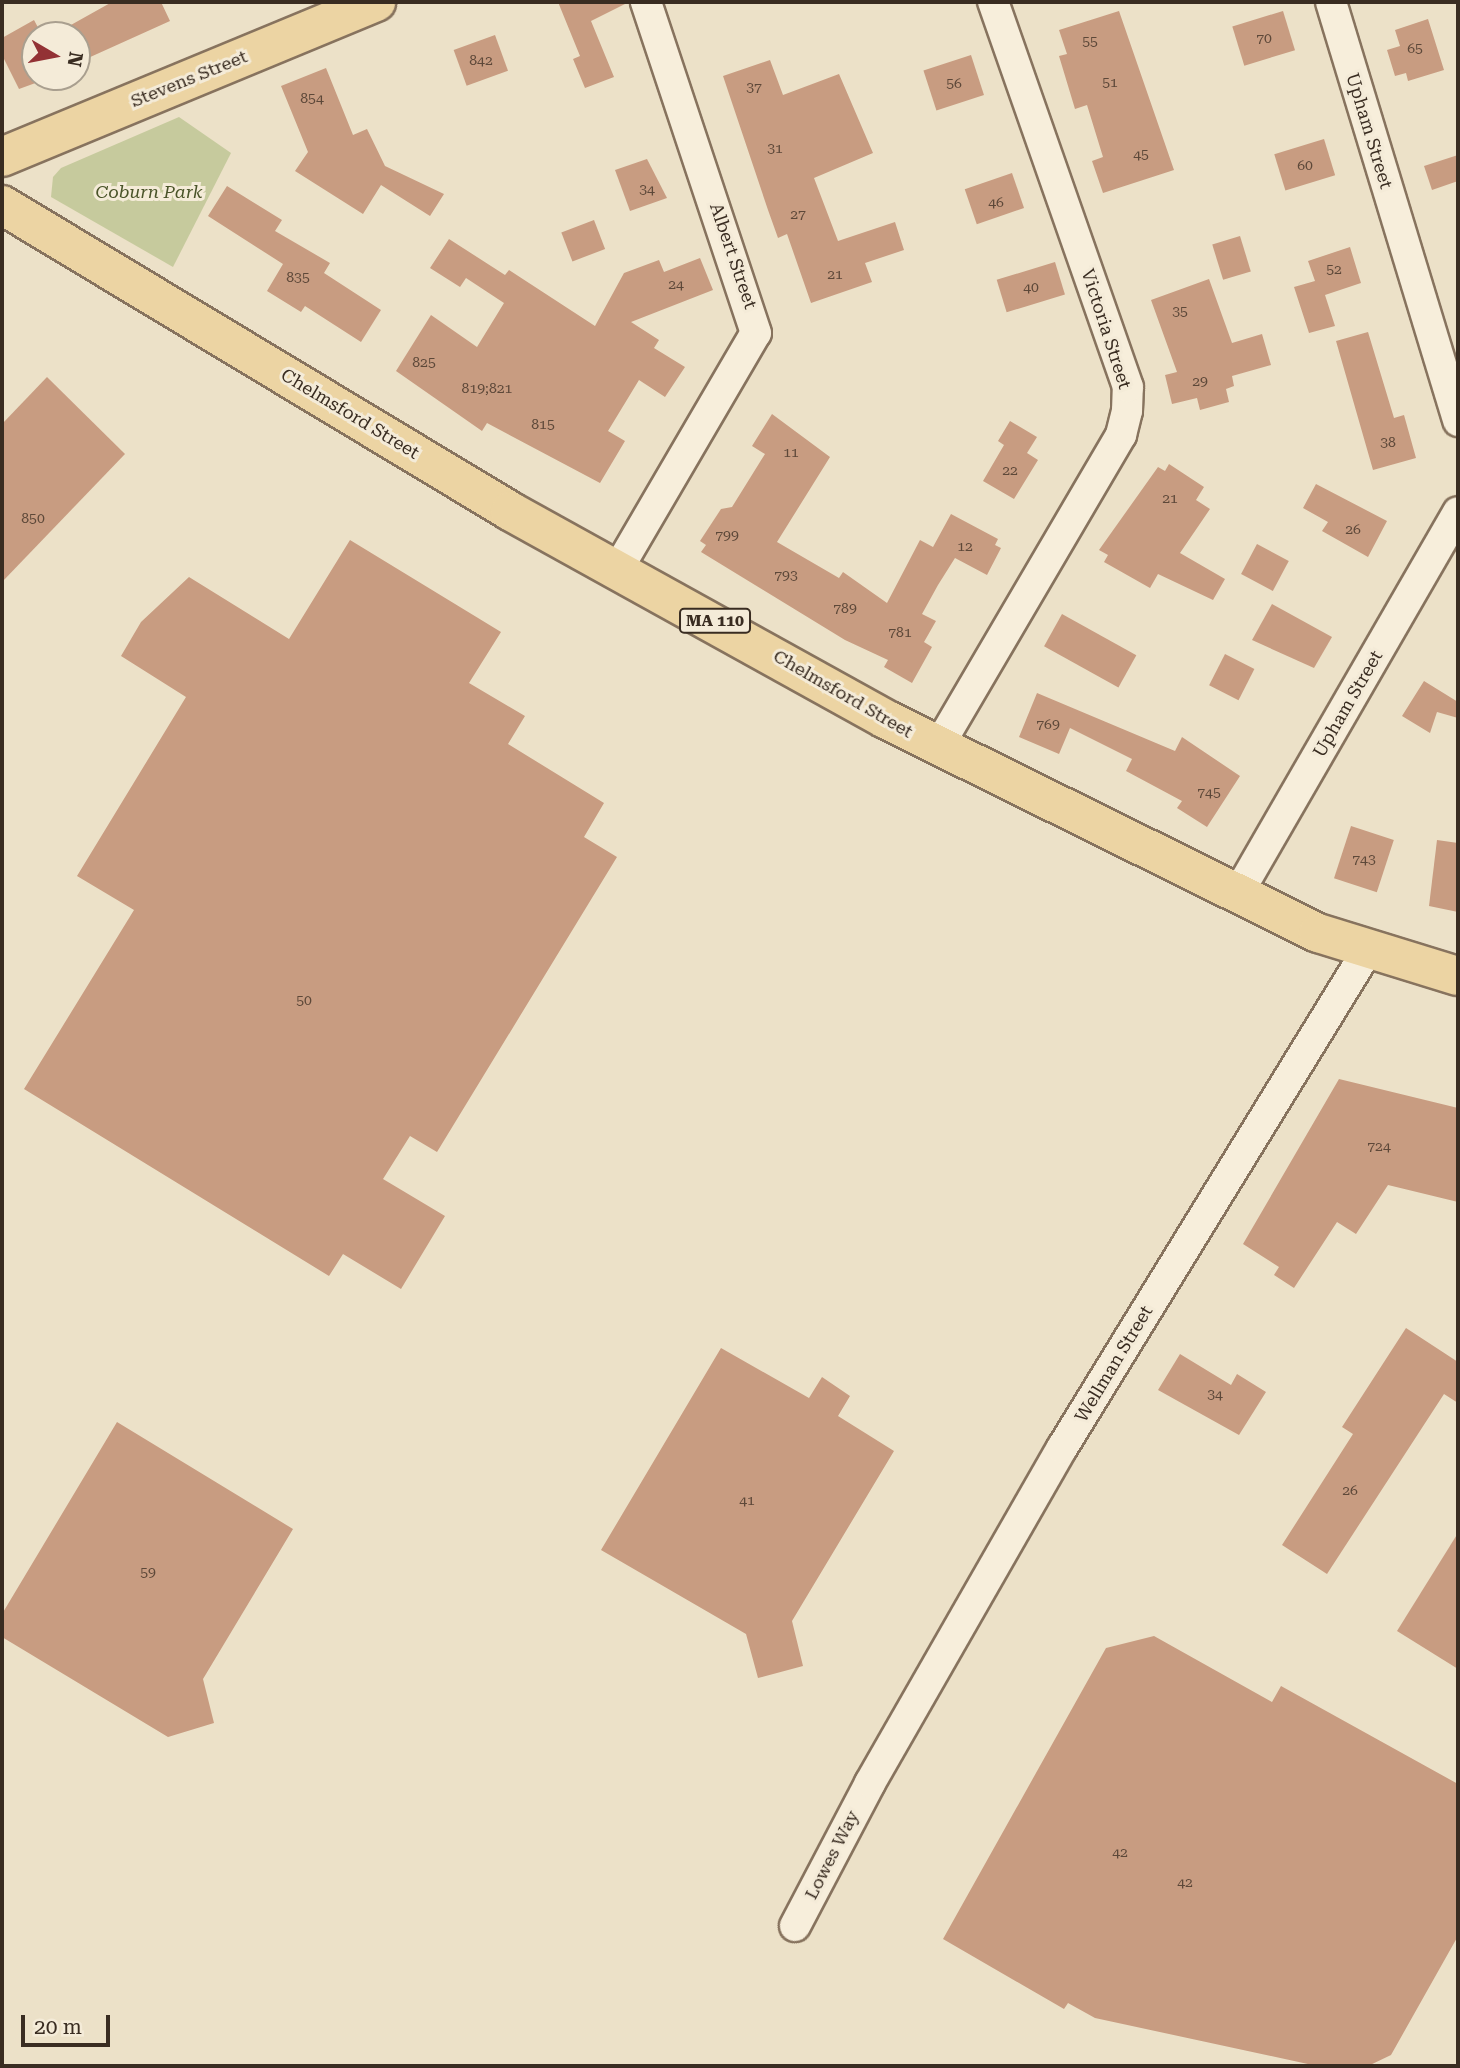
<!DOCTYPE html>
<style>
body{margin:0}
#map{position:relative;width:1460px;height:2068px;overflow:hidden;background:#ece1c8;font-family:"Roboto Serif",serif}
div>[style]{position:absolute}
.green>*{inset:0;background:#c6ca9d}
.building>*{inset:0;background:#c89c81;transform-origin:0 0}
.roads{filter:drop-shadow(2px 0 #87735e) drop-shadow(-2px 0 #87735e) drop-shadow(0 2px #87735e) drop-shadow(0 -2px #87735e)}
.minor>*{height:30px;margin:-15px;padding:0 15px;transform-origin:15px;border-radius:15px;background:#f7eedb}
.major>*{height:38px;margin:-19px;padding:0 19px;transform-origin:19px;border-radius:19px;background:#ecd4a3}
span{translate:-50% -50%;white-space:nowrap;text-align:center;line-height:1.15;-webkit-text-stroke:6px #f4ebd8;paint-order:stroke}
.number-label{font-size:14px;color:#5d4839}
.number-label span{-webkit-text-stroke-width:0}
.shield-label span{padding:2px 5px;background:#f4ebd8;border:2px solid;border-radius:5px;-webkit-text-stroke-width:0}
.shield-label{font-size:16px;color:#392c21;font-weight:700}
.street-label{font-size:18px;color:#392c21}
.park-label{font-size:18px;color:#4a5429;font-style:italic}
.frame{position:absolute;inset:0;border:4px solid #392c21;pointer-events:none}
.north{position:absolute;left:21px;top:21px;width:70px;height:70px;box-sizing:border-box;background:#f4ebd8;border:2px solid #a99f8f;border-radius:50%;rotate:100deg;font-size:19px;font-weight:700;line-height:28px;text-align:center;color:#392c21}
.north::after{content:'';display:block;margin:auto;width:24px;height:32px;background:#933235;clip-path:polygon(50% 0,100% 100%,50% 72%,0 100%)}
.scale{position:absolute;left:21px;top:2015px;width:89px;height:32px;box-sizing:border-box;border:4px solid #392c21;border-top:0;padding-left:9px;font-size:21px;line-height:24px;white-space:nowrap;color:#392c21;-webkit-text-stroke:5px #f4ebd8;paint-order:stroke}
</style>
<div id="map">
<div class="green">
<i style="clip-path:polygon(179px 117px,231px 153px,173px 267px,51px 197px,53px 177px,61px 168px)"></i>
</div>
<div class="building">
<i style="clip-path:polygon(112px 2px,161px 2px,170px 21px,77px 63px,77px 35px,53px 35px)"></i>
<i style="clip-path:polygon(558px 2px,629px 2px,591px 21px,614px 77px,585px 88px,573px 59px,580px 56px)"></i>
<i style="clip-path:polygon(1119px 11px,1174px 170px,1103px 193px,1092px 161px,1103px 157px,1087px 105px,1075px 109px,1059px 56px,1067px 54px,1059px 30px)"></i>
<i style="left:1283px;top:11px;width:41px;height:53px;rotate:73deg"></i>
<i style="clip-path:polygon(1428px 19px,1444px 70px,1408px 81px,1406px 73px,1395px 76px,1387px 50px,1400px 46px,1395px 30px)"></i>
<i style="clip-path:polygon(34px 20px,42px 35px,35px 35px,35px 77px,52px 77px,19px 89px,2px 55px,2px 38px)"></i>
<i style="left:495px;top:35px;width:38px;height:44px;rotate:70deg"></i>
<i style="left:971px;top:55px;width:42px;height:50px;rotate:72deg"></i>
<i style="clip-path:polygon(770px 60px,783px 95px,839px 74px,873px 153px,814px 178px,838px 241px,895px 222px,904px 250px,865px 263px,872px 282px,811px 303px,787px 234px,778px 238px,768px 210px,723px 76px)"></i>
<i style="clip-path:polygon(326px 68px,353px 135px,367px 129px,385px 166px,444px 194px,430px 216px,381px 185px,363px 214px,295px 171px,308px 152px,281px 86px)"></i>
<i style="left:1324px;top:139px;width:38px;height:52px;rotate:73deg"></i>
<i style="clip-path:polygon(1458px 155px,1458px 181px,1432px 190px,1424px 166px)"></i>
<i style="clip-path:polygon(647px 159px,667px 198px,630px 211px,615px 170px)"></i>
<i style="left:1012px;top:173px;width:37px;height:50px;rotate:71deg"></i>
<i style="clip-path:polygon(227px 186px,282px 220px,275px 231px,330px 263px,324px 273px,381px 310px,361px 342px,305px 306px,301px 312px,267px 291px,283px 264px,208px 216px)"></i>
<i style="left:594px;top:220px;width:31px;height:35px;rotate:69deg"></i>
<i style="left:1240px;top:236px;width:37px;height:29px;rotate:73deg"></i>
<i style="clip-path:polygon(449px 239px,505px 275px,509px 270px,595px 326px,624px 273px,659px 260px,664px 272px,700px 258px,713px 290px,631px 322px,659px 340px,654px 348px,685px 367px,665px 397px,639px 380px,608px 431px,625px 441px,600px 483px,487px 423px,482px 431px,396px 371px,431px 315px,477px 347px,504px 303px,466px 278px,460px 287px,430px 268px)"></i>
<i style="clip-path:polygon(1350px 247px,1361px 283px,1325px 295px,1335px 326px,1309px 333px,1294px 287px,1315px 281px,1308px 261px)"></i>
<i style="left:1055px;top:262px;width:34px;height:61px;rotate:73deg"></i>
<i style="clip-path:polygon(1209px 279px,1232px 343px,1262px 334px,1271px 365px,1232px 376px,1234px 386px,1226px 389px,1229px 402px,1200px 410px,1197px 398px,1172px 404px,1165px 375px,1177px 372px,1151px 300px)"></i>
<i style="clip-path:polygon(1368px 332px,1394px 418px,1404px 415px,1416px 458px,1373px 470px,1336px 341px)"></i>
<i style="clip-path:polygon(47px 377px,125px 454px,2px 582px,2px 424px)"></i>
<i style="clip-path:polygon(772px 414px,830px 457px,777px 542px,839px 578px,843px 572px,887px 603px,920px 540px,933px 547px,951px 514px,998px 539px,995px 545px,1001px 548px,987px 575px,955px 558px,938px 585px,922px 614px,936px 621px,924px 642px,932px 647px,912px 683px,884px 667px,888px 660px,845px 640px,701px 552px,706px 545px,700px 541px,721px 509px,732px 507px,765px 454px,752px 446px)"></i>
<i style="clip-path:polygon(1010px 421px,1037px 437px,1027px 453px,1038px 460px,1014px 499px,983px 481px,1004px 445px,998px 441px)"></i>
<i style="clip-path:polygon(1169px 464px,1204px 487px,1196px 500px,1210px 509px,1180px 553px,1225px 579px,1213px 600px,1158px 574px,1150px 588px,1104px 562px,1108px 555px,1099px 550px,1158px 467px,1165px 471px)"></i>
<i style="clip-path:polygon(1316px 484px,1387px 521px,1368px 557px,1322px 531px,1328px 522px,1303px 508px)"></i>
<i style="clip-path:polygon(350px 540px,501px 632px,469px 683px,525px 716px,508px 744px,604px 803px,584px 837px,617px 857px,437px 1152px,410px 1136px,383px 1179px,445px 1216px,401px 1289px,343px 1254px,329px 1276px,24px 1089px,134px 910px,77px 876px,186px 697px,121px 656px,141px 622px,189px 577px,289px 639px)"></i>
<i style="left:1257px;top:544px;width:36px;height:34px;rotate:28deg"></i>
<i style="clip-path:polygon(1272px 604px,1332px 637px,1314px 668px,1252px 640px)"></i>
<i style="left:1062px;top:614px;width:85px;height:37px;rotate:29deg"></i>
<i style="left:1225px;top:654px;width:33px;height:35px;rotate:27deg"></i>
<i style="clip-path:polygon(1424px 681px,1458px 702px,1458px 718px,1437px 712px,1430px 733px,1402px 716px)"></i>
<i style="clip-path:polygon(1037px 693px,1175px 751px,1182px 737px,1240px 776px,1207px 827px,1177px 808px,1182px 801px,1126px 771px,1132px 759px,1070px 728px,1059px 754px,1019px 737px)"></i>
<i style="left:1351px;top:826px;width:45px;height:55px;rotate:18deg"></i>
<i style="clip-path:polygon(1437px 840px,1458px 843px,1458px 912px,1429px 906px)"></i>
<i style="clip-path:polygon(1339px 1079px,1458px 1108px,1458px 1202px,1388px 1185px,1356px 1234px,1337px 1222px,1294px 1288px,1274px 1275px,1279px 1267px,1243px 1244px)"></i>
<i style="clip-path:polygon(1406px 1328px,1458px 1362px,1458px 1403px,1444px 1394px,1327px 1574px,1282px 1545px,1353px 1434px,1342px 1427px)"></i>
<i style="clip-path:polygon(721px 1348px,809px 1398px,822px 1377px,850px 1396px,838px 1416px,894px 1451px,792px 1621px,803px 1666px,758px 1678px,746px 1634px,601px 1550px)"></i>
<i style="clip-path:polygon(1180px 1354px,1231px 1385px,1237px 1374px,1266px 1392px,1239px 1435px,1158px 1390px)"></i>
<i style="clip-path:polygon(117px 1422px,293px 1529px,203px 1679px,214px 1723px,168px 1737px,2px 1637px,2px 1614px)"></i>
<i style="clip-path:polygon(1458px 1533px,1458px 1669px,1397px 1631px)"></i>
<i style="clip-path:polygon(1154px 1636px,1272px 1702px,1281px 1686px,1458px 1784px,1458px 1936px,1391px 2055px,1368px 2066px,1317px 2066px,1095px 2018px,1068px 2003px,1064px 2009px,943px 1939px,1106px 1648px)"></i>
</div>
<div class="roads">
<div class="minor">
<i style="left:1331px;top:2px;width:438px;rotate:73.1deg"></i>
<i style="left:619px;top:567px;width:271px;rotate:-59.7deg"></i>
<i style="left:756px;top:333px;width:349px;rotate:-108.4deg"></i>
<i style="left:938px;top:747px;width:362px;rotate:-59.6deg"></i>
<i style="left:1121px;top:435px;width:25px;rotate:-76deg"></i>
<i style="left:1127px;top:411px;width:24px;rotate:-88deg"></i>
<i style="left:1128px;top:387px;width:408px;rotate:-109.3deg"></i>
<i style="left:1237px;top:895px;width:442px;rotate:-60deg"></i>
<i style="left:795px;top:1926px;width:161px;rotate:-62.3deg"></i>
<i style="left:870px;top:1783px;width:386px;rotate:-60.2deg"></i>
<i style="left:1062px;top:1448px;width:583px;rotate:-58.46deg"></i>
</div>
<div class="major">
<i style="left:2px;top:157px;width:405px;rotate:-22.5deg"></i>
<i style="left:2px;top:205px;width:593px;rotate:31.06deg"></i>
<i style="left:510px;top:511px;width:429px;rotate:29deg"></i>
<i style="left:885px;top:719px;width:483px;rotate:26.3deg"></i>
<i style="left:1318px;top:933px;width:146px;rotate:17.1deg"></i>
</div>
</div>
<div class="number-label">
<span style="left:1264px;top:38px">70</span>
<span style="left:1090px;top:41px">55</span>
<span style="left:1415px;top:48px">65</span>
<span style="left:481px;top:60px">842</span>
<span style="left:1110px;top:82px">51</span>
<span style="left:954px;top:83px">56</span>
<span style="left:754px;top:87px">37</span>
<span style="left:312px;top:98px">854</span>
<span style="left:775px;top:148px">31</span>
<span style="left:1141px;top:154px">45</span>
<span style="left:1305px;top:165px">60</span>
<span style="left:647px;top:189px">34</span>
<span style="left:996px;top:202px">46</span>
<span style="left:798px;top:214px">27</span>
<span style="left:1334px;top:269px">52</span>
<span style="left:835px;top:274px">21</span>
<span style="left:298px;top:277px">835</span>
<span style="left:676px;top:284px">24</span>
<span style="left:1031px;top:287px">40</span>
<span style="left:1180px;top:311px">35</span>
<span style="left:424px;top:362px">825</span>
<span style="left:1200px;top:381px">29</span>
<span style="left:487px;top:388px">819;821</span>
<span style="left:543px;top:424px">815</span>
<span style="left:1388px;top:442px">38</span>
<span style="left:791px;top:452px">11</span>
<span style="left:1010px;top:470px">22</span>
<span style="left:1170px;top:498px">21</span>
<span style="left:33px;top:518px">850</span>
<span style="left:1353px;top:529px">26</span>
<span style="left:727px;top:535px">799</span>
<span style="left:965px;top:546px">12</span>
<span style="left:786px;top:575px">793</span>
<span style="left:845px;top:608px">789</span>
<span style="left:900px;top:632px">781</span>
<span style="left:1048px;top:724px">769</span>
<span style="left:1209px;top:792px">745</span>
<span style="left:1364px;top:859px">743</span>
<span style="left:304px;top:1000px">50</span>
<span style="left:1379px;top:1146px">724</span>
<span style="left:1215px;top:1394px">34</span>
<span style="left:1350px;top:1490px">26</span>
<span style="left:747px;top:1500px">41</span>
<span style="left:148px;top:1572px">59</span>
<span style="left:1120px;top:1852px">42</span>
<span style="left:1185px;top:1882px">42</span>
</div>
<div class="shield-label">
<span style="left:715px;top:621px">MA 110</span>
</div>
<div class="street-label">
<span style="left:189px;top:79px;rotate:-22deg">Stevens Street</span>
<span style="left:1369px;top:131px;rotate:73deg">Upham Street</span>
<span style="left:733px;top:256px;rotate:71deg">Albert Street</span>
<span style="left:1106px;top:329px;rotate:72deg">Victoria Street</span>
<span style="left:350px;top:414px;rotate:31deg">Chelmsford Street</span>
<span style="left:843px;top:694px;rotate:30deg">Chelmsford Street</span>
<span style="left:1348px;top:704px;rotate:-60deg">Upham Street</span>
<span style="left:1114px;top:1364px;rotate:-59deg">Wellman Street</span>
<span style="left:832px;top:1855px;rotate:-63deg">Lowes Way</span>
</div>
<div class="park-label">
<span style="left:149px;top:192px">Coburn Park</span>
</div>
<div class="frame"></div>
<div class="north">N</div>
<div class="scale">20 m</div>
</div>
